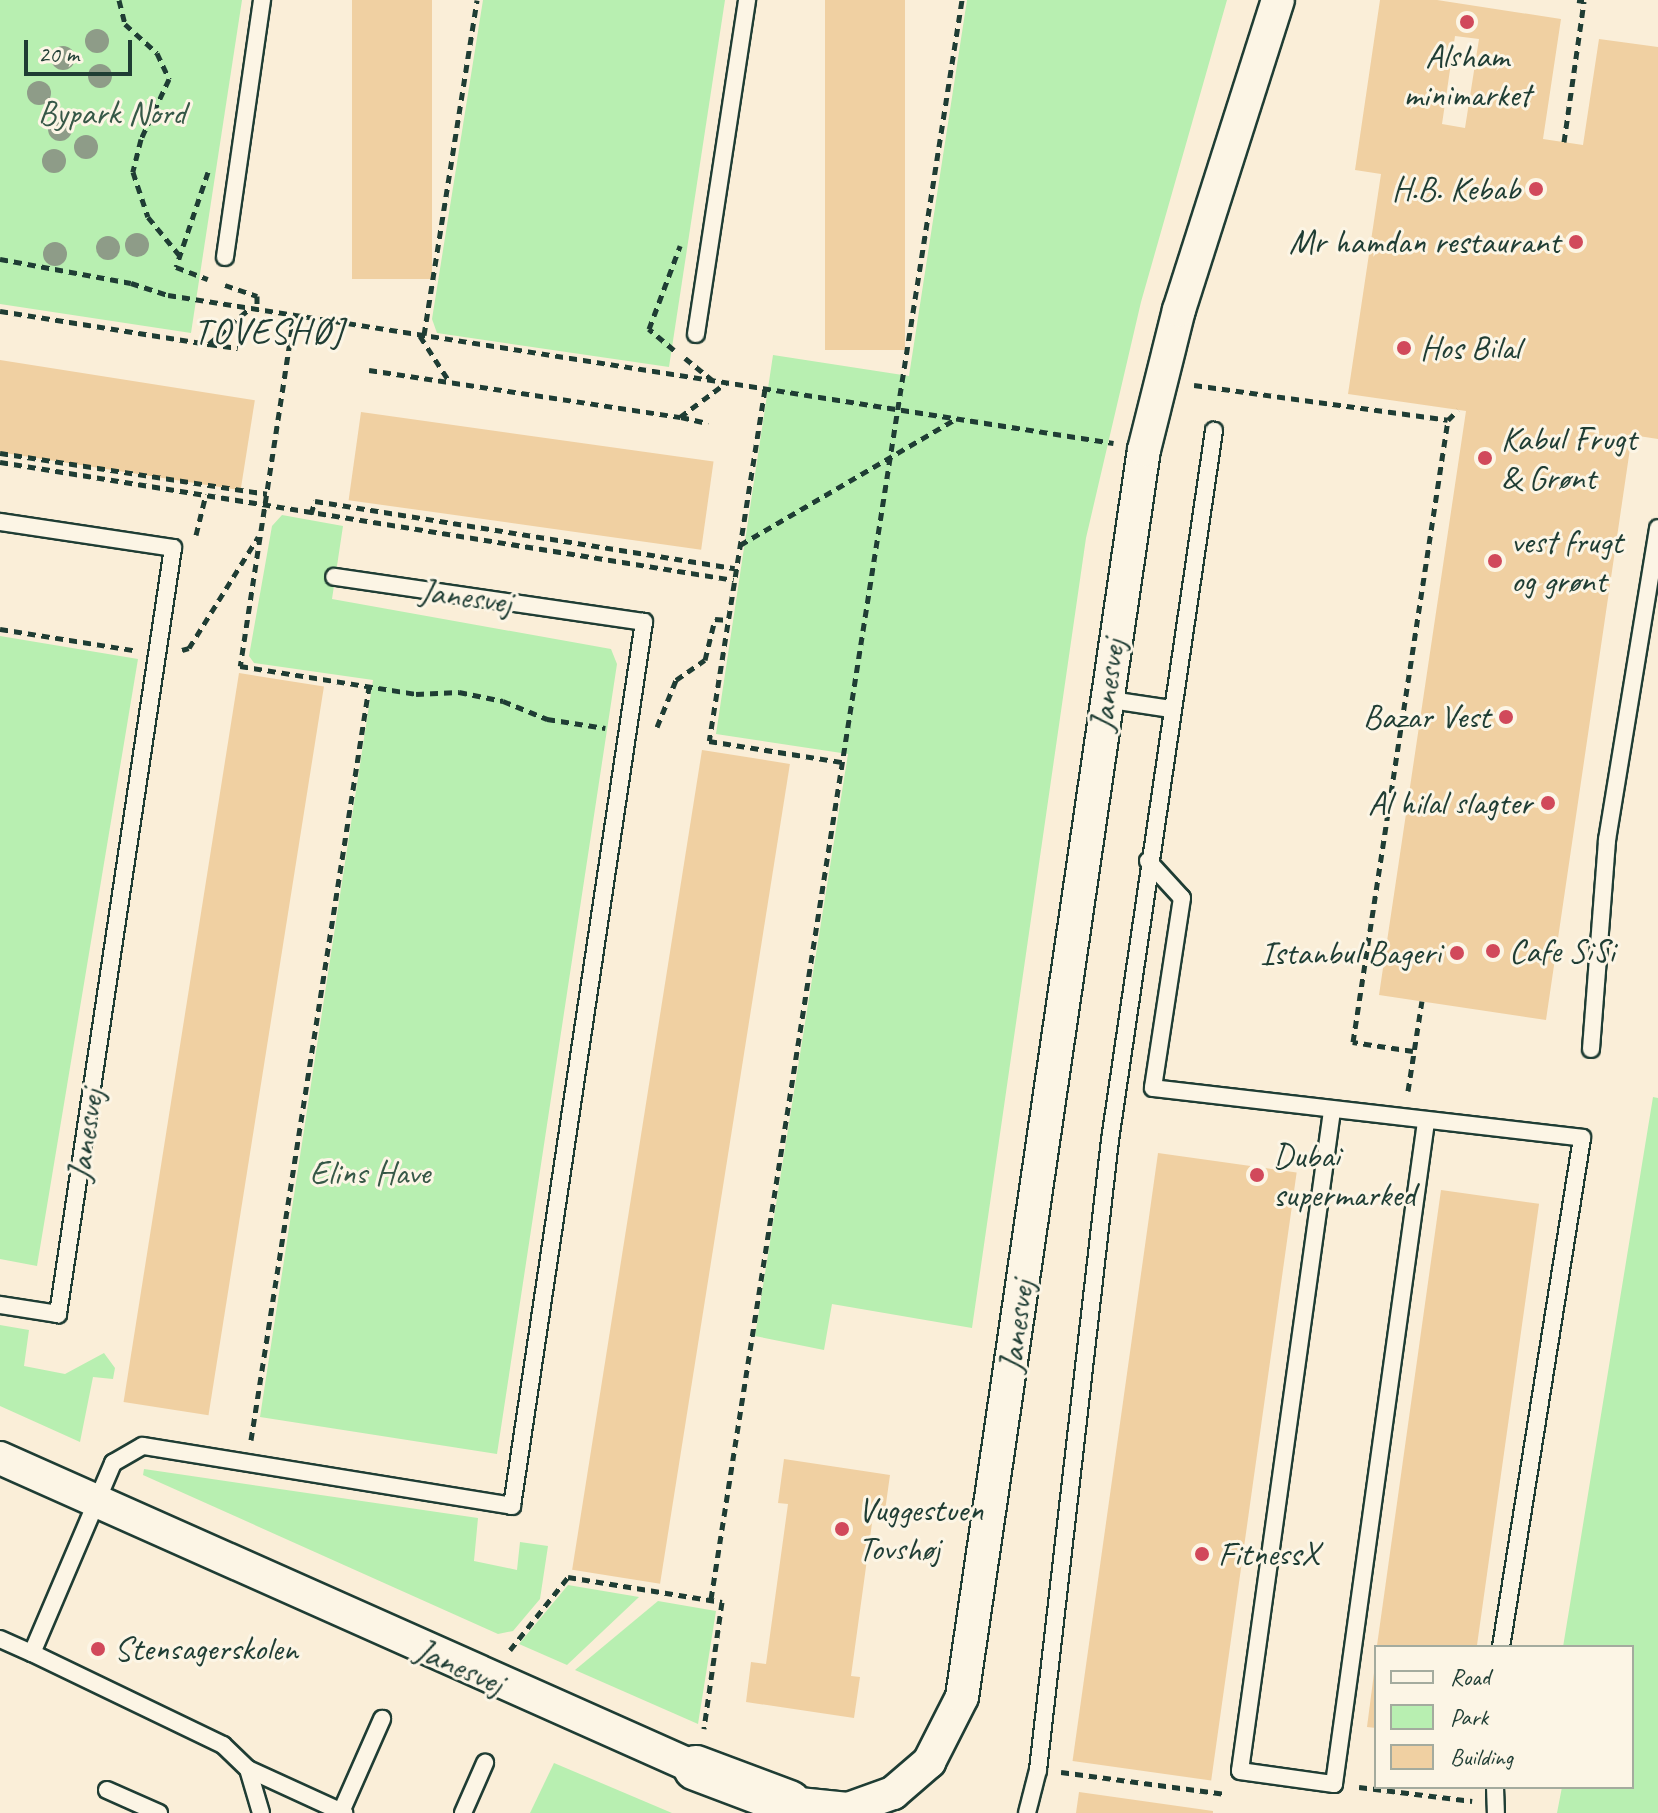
<!DOCTYPE html>
<meta charset="utf-8">
<style>
body{margin:0}
#map{position:relative;width:1658px;height:1813px;overflow:hidden;background:#faeed8;font-family:Caveat,sans-serif}
div>[style]{position:absolute}
.green>*{inset:0;background:#b8efb1}
.building>*{inset:0;background:#f0d0a2;transform-origin:0 0}
.path>*{height:5px;margin-top:-2.5px;transform-origin:0;background:repeating-linear-gradient(90deg,#1f3d34 0 8px,transparent 0 14px)}
.roads{filter:drop-shadow(2px 0 #1f3d34) drop-shadow(-2px 0 #1f3d34) drop-shadow(0 2px #1f3d34) drop-shadow(0 -2px #1f3d34)}
.lane>*{height:16px;margin:-8px;padding:0 8px;transform-origin:8px;border-radius:8px;background:#fcf5e5}
.street>*{height:32px;margin:-16px;padding:0 16px;transform-origin:16px;border-radius:16px;background:#fcf5e5}
.secondary>*{height:44px;margin:-22px;padding:0 22px;transform-origin:22px;border-radius:22px;background:#fcf5e5}
.trees>*{width:24px;height:24px;margin:-12px;border-radius:50%;background:#8e9c88}
.dots>*{width:22px;height:22px;translate:-50% -50%;box-sizing:border-box;border:4px solid #fcf5e5;border-radius:50%}
span{translate:-50% -50%;white-space:nowrap;text-align:center;line-height:1.15;-webkit-text-stroke:6px #fcf5e5;paint-order:stroke}
.poi-label{font-size:34px;color:#1f3d34}
.right{translate:-100% -50%;text-align:right}
.left{translate:0 -50%;text-align:left}
.park-label{font-size:34px;color:#365847}
.street-label{font-size:34px;color:#1f3d34}
.neighbourhood-label{font-size:36px;color:#1f3d34;letter-spacing:2px}
.legend{position:absolute;left:1374px;top:1645px;width:260px;height:144px;box-sizing:border-box;background:#fcf5e5;border:2px solid #a4ab9e;margin:0;padding:10px 14px;list-style:none;font-size:24px;color:#1f3d34}
.legend li{display:flex;align-items:center;gap:16px;height:40px}
.legend b{width:40px;border:2px solid #a4ab9e}
.scale{position:absolute;left:24px;top:40px;width:108px;height:36px;box-sizing:border-box;border:4px solid #1f3d34;border-top:0;padding-left:10px;font-size:24px;line-height:28px;white-space:nowrap;color:#1f3d34;-webkit-text-stroke:6px #fcf5e5;paint-order:stroke}
</style>
<div id="map">
<div class="green">
<i style="clip-path:polygon(0 0,242px 0,191px 333px,0 304px)"></i>
<i style="clip-path:polygon(483px 0,725px 0,669px 367px,437px 333px,432px 319px)"></i>
<i style="clip-path:polygon(967px 0,1227px 0,1141px 302px,1086px 538px,972px 1328px,832px 1304px,824px 1350px,755px 1336px,848px 754px,716px 734px,773px 355px,909px 376px)"></i>
<i style="clip-path:polygon(282px 515px,343px 526px,332px 599px,611px 649px,617px 664px,497px 1454px,260px 1417px,373px 680px,254px 663px,249px 656px,272px 526px)"></i>
<i style="clip-path:polygon(0 636px,138px 659px,37px 1266px,0 1259px)"></i>
<i style="clip-path:polygon(1653px 1097px,1658px 1098px,1658px 1813px,1557px 1813px,1562px 1787px,1632px 1787px,1632px 1647px,1563px 1647px)"></i>
<i style="clip-path:polygon(0 1325px,29px 1330px,24px 1366px,65px 1374px,104px 1353px,115px 1368px,113px 1379px,93px 1377px,80px 1442px,0 1406px)"></i>
<i style="clip-path:polygon(144px 1469px,478px 1518px,474px 1561px,517px 1570px,520px 1542px,548px 1546px,540px 1599px,513px 1631px,498px 1634px,143px 1475px)"></i>
<i style="clip-path:polygon(568px 1585px,639px 1597px,567px 1665px,519px 1644px)"></i>
<i style="clip-path:polygon(658px 1601px,716px 1611px,698px 1724px,575px 1670px)"></i>
<i style="clip-path:polygon(554px 1763px,672px 1813px,530px 1813px)"></i>
</div>
<div class="building">
<i style="left:352px;top:0;width:80px;height:279px"></i>
<i style="left:825px;top:0;width:80px;height:350px"></i>
<i style="clip-path:polygon(evenodd,1380px 0,1437px 0,1561px 19px,1543px 139px,1583px 145px,1599px 39px,1658px 47px,1658px 439px,1632px 435px,1546px 1020px,1379px 995px,1466px 411px,1348px 394px,1381px 174px,1355px 170px,1380px 0,1455px 36px,1479px 39px,1465px 128px,1442px 124px,1455px 36px)"></i>
<i style="left:0;top:360px;width:258px;height:91px;rotate:9deg"></i>
<i style="left:361px;top:412px;width:356px;height:89px;rotate:8deg"></i>
<i style="left:239px;top:673px;width:86px;height:738px;rotate:9deg"></i>
<i style="left:702px;top:750px;width:89px;height:830px;rotate:9deg"></i>
<i style="left:1158px;top:1153px;width:140px;height:614px;rotate:8deg"></i>
<i style="left:1441px;top:1190px;width:99px;height:461px;rotate:8deg"></i>
<i style="clip-path:polygon(784px 1459px,890px 1475px,884px 1518px,873px 1516px,851px 1676px,860px 1677px,854px 1718px,746px 1702px,751px 1662px,766px 1664px,788px 1504px,778px 1503px)"></i>
<i style="clip-path:polygon(1374px 1673px,1376px 1673px,1376px 1728px,1367px 1727px)"></i>
<i style="clip-path:polygon(1079px 1792px,1213px 1811px,1213px 1813px,1076px 1813px)"></i>
</div>
<div class="path">
<i style="left:119px;top:0;width:25px;rotate:76deg"></i>
<i style="left:125px;top:24px;width:43px;rotate:42.2deg"></i>
<i style="left:157px;top:53px;width:29px;rotate:65deg"></i>
<i style="left:169px;top:79px;width:66px;rotate:115deg"></i>
<i style="left:141px;top:139px;width:34px;rotate:104deg"></i>
<i style="left:133px;top:172px;width:47px;rotate:71.6deg"></i>
<i style="left:148px;top:217px;width:50px;rotate:50.6deg"></i>
<i style="left:1564px;top:142px;width:142px;rotate:-81.9deg"></i>
<i style="left:1584px;top:1px;width:7px;rotate:-172deg"></i>
<i style="left:208px;top:172px;width:100px;rotate:108.6deg"></i>
<i style="left:176px;top:267px;width:34px;rotate:21deg"></i>
<i style="left:0;top:259px;width:133px;rotate:10.4deg"></i>
<i style="left:131px;top:283px;width:39px;rotate:18deg"></i>
<i style="left:168px;top:295px;width:957px;rotate:8.9deg"></i>
<i style="left:225px;top:285px;width:34px;rotate:19deg"></i>
<i style="left:257px;top:296px;width:14px;rotate:90deg"></i>
<i style="left:0;top:311px;width:212px;rotate:9deg"></i>
<i style="left:209px;top:344px;width:53px;rotate:-41.2deg"></i>
<i style="left:294px;top:315px;width:355px;rotate:98.7deg"></i>
<i style="left:240px;top:666px;width:178px;rotate:9deg"></i>
<i style="left:416px;top:694px;width:43px;rotate:-2.7deg"></i>
<i style="left:459px;top:692px;width:45px;rotate:11.6deg"></i>
<i style="left:503px;top:701px;width:48px;rotate:22.2deg"></i>
<i style="left:547px;top:719px;width:59px;rotate:8.8deg"></i>
<i style="left:424px;top:335px;width:339px;rotate:-81deg"></i>
<i style="left:420px;top:336px;width:54px;rotate:57.2deg"></i>
<i style="left:209px;top:344px;width:29px;rotate:8deg"></i>
<i style="left:674px;top:350px;width:33px;rotate:-140deg"></i>
<i style="left:649px;top:329px;width:89px;rotate:-69.5deg"></i>
<i style="left:685px;top:358px;width:35px;rotate:39deg"></i>
<i style="left:369px;top:370px;width:315px;rotate:8.6deg"></i>
<i style="left:680px;top:417px;width:57px;rotate:-36.5deg"></i>
<i style="left:1194px;top:385px;width:256px;rotate:7.8deg"></i>
<i style="left:1448px;top:420px;width:14px;rotate:-45deg"></i>
<i style="left:765px;top:389px;width:356px;rotate:99deg"></i>
<i style="left:709px;top:741px;width:135px;rotate:9deg"></i>
<i style="left:681px;top:417px;width:28px;rotate:13deg"></i>
<i style="left:0;top:453px;width:270px;rotate:8.7deg"></i>
<i style="left:0;top:462px;width:743px;rotate:9.13deg"></i>
<i style="left:311px;top:514px;width:14px;rotate:-73deg"></i>
<i style="left:315px;top:501px;width:425px;rotate:9.1deg"></i>
<i style="left:196px;top:535px;width:42px;rotate:-76.3deg"></i>
<i style="left:740px;top:545px;width:250px;rotate:-30.3deg"></i>
<i style="left:0;top:629px;width:135px;rotate:9deg"></i>
<i style="left:182px;top:650px;width:7px;rotate:-16deg"></i>
<i style="left:189px;top:648px;width:131px;rotate:-58.1deg"></i>
<i style="left:657px;top:727px;width:51px;rotate:-68deg"></i>
<i style="left:676px;top:680px;width:35px;rotate:-35deg"></i>
<i style="left:705px;top:660px;width:42px;rotate:-76.3deg"></i>
<i style="left:715px;top:619px;width:13px;rotate:4deg"></i>
<i style="left:1413px;top:1051px;width:61px;rotate:-171.5deg"></i>
<i style="left:1353px;top:1042px;width:629px;rotate:-81.32deg"></i>
<i style="left:1408px;top:1091px;width:91px;rotate:-81.2deg"></i>
<i style="left:251px;top:1440px;width:762px;rotate:-81.09deg"></i>
<i style="left:711px;top:1599px;width:1619px;rotate:-81.08deg"></i>
<i style="left:510px;top:1650px;width:93px;rotate:-51.5deg"></i>
<i style="left:568px;top:1577px;width:156px;rotate:9.2deg"></i>
<i style="left:722px;top:1602px;width:128px;rotate:98.1deg"></i>
<i style="left:1061px;top:1772px;width:166px;rotate:7.6deg"></i>
<i style="left:1359px;top:1787px;width:114px;rotate:7.1deg"></i>
</div>
<div class="roads">
<div class="lane">
<i style="left:225px;top:257px;width:260px;rotate:-81.8deg"></i>
<i style="left:696px;top:334px;width:338px;rotate:-81.3deg"></i>
<i style="left:0;top:522px;width:175px;rotate:8.5deg"></i>
<i style="left:173px;top:548px;width:775px;rotate:98.54deg"></i>
<i style="left:58px;top:1314px;width:59px;rotate:-171.2deg"></i>
<i style="left:1105px;top:699px;width:67px;rotate:8.6deg"></i>
<i style="left:1148px;top:861px;width:50px;rotate:47.4deg"></i>
<i style="left:1182px;top:898px;width:192px;rotate:98.7deg"></i>
<i style="left:1153px;top:1088px;width:432px;rotate:6.6deg"></i>
<i style="left:1582px;top:1138px;width:515px;rotate:99.04deg"></i>
<i style="left:1591px;top:1049px;width:210px;rotate:-85.6deg"></i>
<i style="left:1607px;top:840px;width:316px;rotate:-80.7deg"></i>
<i style="left:1332px;top:1111px;width:666px;rotate:97.94deg"></i>
<i style="left:1240px;top:1771px;width:95px;rotate:7.9deg"></i>
<i style="left:1334px;top:1784px;width:668px;rotate:-82.09deg"></i>
<i style="left:0;top:1639px;width:35px;rotate:24deg"></i>
<i style="left:32px;top:1653px;width:207px;rotate:-66.9deg"></i>
<i style="left:113px;top:1463px;width:34px;rotate:-30deg"></i>
<i style="left:143px;top:1446px;width:374px;rotate:9.2deg"></i>
<i style="left:512px;top:1506px;width:894px;rotate:-81.51deg"></i>
<i style="left:644px;top:622px;width:313px;rotate:-171.7deg"></i>
<i style="left:32px;top:1653px;width:212px;rotate:25.7deg"></i>
<i style="left:223px;top:1745px;width:35px;rotate:44deg"></i>
<i style="left:248px;top:1769px;width:46px;rotate:73.5deg"></i>
<i style="left:248px;top:1769px;width:106px;rotate:24.6deg"></i>
<i style="left:1495px;top:1787px;width:26px;rotate:88deg"></i>
<i style="left:107px;top:1790px;width:57px;rotate:23.9deg"></i>
<i style="left:341px;top:1812px;width:102px;rotate:-66.2deg"></i>
<i style="left:463px;top:1813px;width:55px;rotate:-66.3deg"></i>
<i style="left:1027px;top:1813px;width:44px;rotate:-75.7deg"></i>
<i style="left:1038px;top:1770px;width:634px;rotate:-83.48deg"></i>
<i style="left:1110px;top:1140px;width:717px;rotate:-81.66deg"></i>
</div>
<div class="street">
<i style="left:0;top:1458px;width:762px;rotate:24.01deg"></i>
<i style="left:789px;top:1803px;width:59px;rotate:5.8deg"></i>
<i style="left:848px;top:1809px;width:48px;rotate:-19.6deg"></i>
<i style="left:893px;top:1793px;width:48px;rotate:-40.7deg"></i>
<i style="left:929px;top:1762px;width:73px;rotate:-63.1deg"></i>
<i style="left:962px;top:1697px;width:1260px;rotate:-81.7deg"></i>
<i style="left:1144px;top:450px;width:144px;rotate:-76deg"></i>
<i style="left:1179px;top:310px;width:325px;rotate:-72.3deg"></i>
</div>
<div class="secondary">
<i style="left:696px;top:1768px;width:99px;rotate:20.6deg"></i>
</div>
</div>
<div class="trees">
<i style="left:97px;top:41px"></i>
<i style="left:63px;top:58px"></i>
<i style="left:100px;top:76px"></i>
<i style="left:39px;top:93px"></i>
<i style="left:60px;top:129px"></i>
<i style="left:86px;top:147px"></i>
<i style="left:54px;top:161px"></i>
<i style="left:137px;top:245px"></i>
<i style="left:108px;top:248px"></i>
<i style="left:55px;top:254px"></i>
</div>
<div class="dots">
<i style="left:1467px;top:22px;background:#d1495b"></i>
<i style="left:1536px;top:189px;background:#d1495b"></i>
<i style="left:1576px;top:242px;background:#d1495b"></i>
<i style="left:1404px;top:348px;background:#d1495b"></i>
<i style="left:1485px;top:458px;background:#d1495b"></i>
<i style="left:1495px;top:561px;background:#d1495b"></i>
<i style="left:1506px;top:717px;background:#d1495b"></i>
<i style="left:1548px;top:803px;background:#d1495b"></i>
<i style="left:1493px;top:951px;background:#d1495b"></i>
<i style="left:1457px;top:953px;background:#d1495b"></i>
<i style="left:1257px;top:1175px;background:#d1495b"></i>
<i style="left:842px;top:1529px;background:#d1495b"></i>
<i style="left:1202px;top:1554px;background:#d1495b"></i>
<i style="left:98px;top:1649px;background:#d1495b"></i>
</div>
<div class="poi-label">
<span style="left:1467px;top:75px">Alsham<br>minimarket</span>
<span class="right" style="left:1520px;top:189px">H.B. Kebab</span>
<span class="right" style="left:1560px;top:242px">Mr hamdan restaurant</span>
<span class="left" style="left:1420px;top:348px">Hos Bilal</span>
<span class="left" style="left:1501px;top:458px">Kabul Frugt<br>&amp; Grønt</span>
<span class="left" style="left:1511px;top:561px">vest frugt<br>og grønt</span>
<span class="right" style="left:1490px;top:717px">Bazar Vest</span>
<span class="right" style="left:1532px;top:803px">Al hilal slagter</span>
<span class="left" style="left:1509px;top:951px">Cafe SiSi</span>
<span class="right" style="left:1441px;top:953px">Istanbul Bageri</span>
<span class="left" style="left:1273px;top:1175px">Dubai<br>supermarked</span>
<span class="left" style="left:858px;top:1529px">Vuggestuen<br>Tovshøj</span>
<span class="left" style="left:1218px;top:1554px">FitnessX</span>
<span class="left" style="left:114px;top:1649px">Stensagerskolen</span>
</div>
<div class="park-label">
<span style="left:112px;top:113px">Bypark Nord</span>
<span style="left:370px;top:1173px">Elins Have</span>
</div>
<div class="street-label">
<span style="left:466px;top:596px;rotate:8deg">Janesvej</span>
<span style="left:1107px;top:685px;rotate:-82deg">Janesvej</span>
<span style="left:85px;top:1135px;rotate:-81deg">Janesvej</span>
<span style="left:1016px;top:1326px;rotate:-82deg">Janesvej</span>
<span style="left:460px;top:1666px;rotate:24deg">Janesvej</span>
</div>
<div class="neighbourhood-label">
<span style="left:269px;top:332px">TOVESHØJ</span>
</div>
<ul class="legend">
<li><b style="height:10px;background:#fcf5e5"></b>Road</li>
<li><b style="height:22px;background:#b8efb1"></b>Park</li>
<li><b style="height:22px;background:#f0d0a2"></b>Building</li>
</ul>
<div class="scale">20 m</div>
</div>
